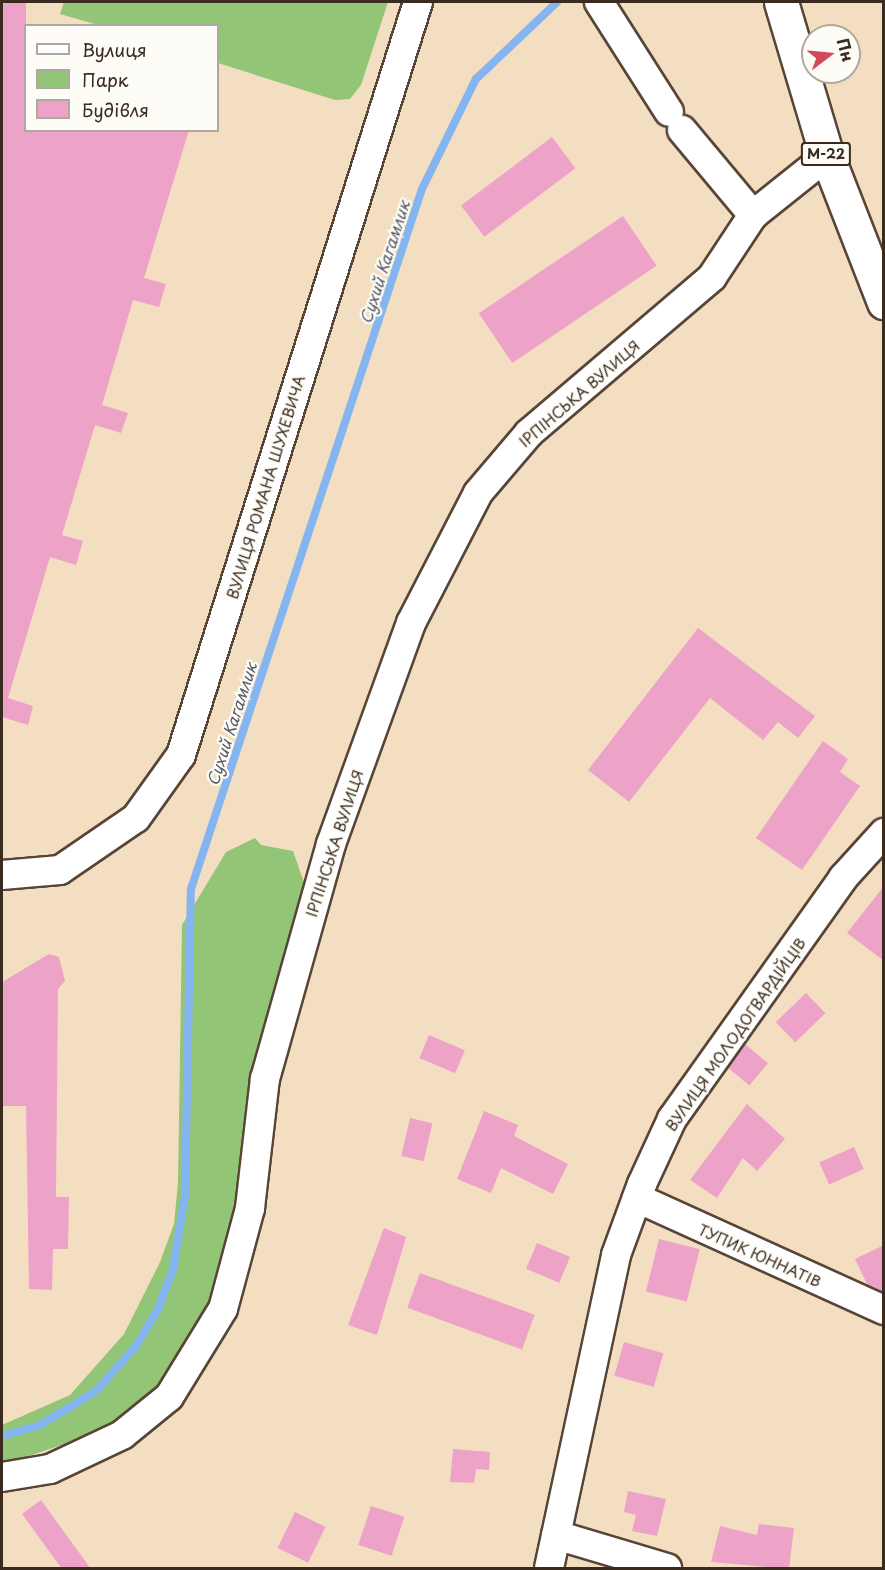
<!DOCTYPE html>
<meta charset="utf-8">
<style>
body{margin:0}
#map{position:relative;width:885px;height:1570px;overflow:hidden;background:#f4dec2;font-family:"Playpen Sans",sans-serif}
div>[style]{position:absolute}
.green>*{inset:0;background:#92c576}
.stream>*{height:8px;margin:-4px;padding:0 4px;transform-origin:4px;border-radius:4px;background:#84b5f0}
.building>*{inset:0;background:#eda2c8;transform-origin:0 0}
.roads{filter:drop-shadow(2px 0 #574537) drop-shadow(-2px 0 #574537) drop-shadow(0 2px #574537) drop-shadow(0 -2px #574537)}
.street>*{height:28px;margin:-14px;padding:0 14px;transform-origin:14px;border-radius:14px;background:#fff}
.highway>*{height:33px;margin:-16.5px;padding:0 16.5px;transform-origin:16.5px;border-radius:16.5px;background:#fff}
span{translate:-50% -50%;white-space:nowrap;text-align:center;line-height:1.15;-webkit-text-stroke:4.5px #fdfcf7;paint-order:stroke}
.shield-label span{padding:2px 4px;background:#fdfcf7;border:2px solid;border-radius:4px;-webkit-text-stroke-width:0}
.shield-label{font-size:14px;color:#3b2a1e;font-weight:700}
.street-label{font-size:15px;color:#3b2a1e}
.water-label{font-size:16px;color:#555b68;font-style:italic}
.frame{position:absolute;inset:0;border:3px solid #3b2a1e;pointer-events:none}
.legend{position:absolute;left:24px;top:24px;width:195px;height:108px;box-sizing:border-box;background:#fdfcf7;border:2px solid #afa8a0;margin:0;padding:8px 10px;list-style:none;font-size:18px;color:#3b2a1e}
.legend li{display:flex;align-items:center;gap:12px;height:30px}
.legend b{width:30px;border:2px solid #afa8a0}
.north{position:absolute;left:801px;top:24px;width:60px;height:60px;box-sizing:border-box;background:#fdfcf7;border:2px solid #afa8a0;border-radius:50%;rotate:74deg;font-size:16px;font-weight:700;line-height:24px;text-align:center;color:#3b2a1e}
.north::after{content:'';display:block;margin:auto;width:21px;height:27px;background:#d1495b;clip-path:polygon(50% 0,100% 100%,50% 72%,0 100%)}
</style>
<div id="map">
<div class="green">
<i style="clip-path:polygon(64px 2px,388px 2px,361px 85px,350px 99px,335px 100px,218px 63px,218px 26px,98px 25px,60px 14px)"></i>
<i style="clip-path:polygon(255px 838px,261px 845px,293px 851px,309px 897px,214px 1301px,159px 1392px,115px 1427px,2px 1465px,2px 1425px,70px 1395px,124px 1334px,160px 1262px,174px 1224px,178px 1183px,182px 925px,226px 852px)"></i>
</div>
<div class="stream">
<i style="left:2px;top:1436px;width:40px;rotate:-16deg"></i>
<i style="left:40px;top:1425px;width:66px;rotate:-31.3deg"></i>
<i style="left:96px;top:1391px;width:60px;rotate:-48.4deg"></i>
<i style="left:136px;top:1346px;width:43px;rotate:-59.3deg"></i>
<i style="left:158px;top:1309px;width:43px;rotate:-69.4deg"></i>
<i style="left:173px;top:1269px;width:74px;rotate:-80.7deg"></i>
<i style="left:185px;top:1196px;width:307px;rotate:-88.9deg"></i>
<i style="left:191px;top:889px;width:737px;rotate:-71.74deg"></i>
<i style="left:422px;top:189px;width:123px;rotate:-63.9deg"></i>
<i style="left:476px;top:79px;width:112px;rotate:-43.5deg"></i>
</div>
<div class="building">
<i style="clip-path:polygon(2px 2px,26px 2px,26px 130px,189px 130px,144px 278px,166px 284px,159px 307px,133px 300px,102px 405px,128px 413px,121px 433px,95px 425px,62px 535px,83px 541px,76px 565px,50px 557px,8px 698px,33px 706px,28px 725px,2px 717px)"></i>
<i style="left:552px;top:137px;width:39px;height:114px;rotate:53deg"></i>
<i style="left:623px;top:216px;width:60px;height:174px;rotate:56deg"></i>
<i style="clip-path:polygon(698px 628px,815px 716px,798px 738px,778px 722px,763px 740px,710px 698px,629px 802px,588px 770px)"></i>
<i style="clip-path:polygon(823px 741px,848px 759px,840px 772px,860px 786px,802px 870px,756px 838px)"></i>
<i style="clip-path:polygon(884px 886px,884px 961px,847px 933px)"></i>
<i style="clip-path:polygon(49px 954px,59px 957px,65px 981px,58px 989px,56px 1197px,69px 1197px,68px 1249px,53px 1249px,52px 1290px,29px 1289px,26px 1106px,2px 1106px,2px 982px)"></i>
<i style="left:806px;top:993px;width:28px;height:42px;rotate:46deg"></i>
<i style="left:429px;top:1035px;width:39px;height:25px;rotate:23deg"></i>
<i style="left:745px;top:1044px;width:30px;height:29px;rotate:40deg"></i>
<i style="clip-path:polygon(747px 1104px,785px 1139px,757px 1171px,743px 1158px,717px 1198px,690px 1180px)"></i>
<i style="clip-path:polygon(484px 1111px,518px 1125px,514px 1136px,568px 1164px,553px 1194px,501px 1168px,491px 1193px,457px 1179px)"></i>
<i style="left:410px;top:1118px;width:23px;height:39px;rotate:13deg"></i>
<i style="left:854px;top:1147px;width:24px;height:38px;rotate:66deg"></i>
<i style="clip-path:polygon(384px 1228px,406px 1237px,377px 1335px,348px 1325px)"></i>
<i style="left:659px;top:1239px;width:42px;height:54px;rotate:14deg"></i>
<i style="left:537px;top:1243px;width:36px;height:28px;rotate:23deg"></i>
<i style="clip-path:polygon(884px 1245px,884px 1292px,867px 1284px,855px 1259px)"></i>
<i style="left:420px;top:1273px;width:122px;height:37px;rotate:20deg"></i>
<i style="left:624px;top:1342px;width:41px;height:35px;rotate:16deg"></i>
<i style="clip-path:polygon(453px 1449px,490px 1452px,489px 1470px,476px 1469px,474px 1483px,450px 1482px)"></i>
<i style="clip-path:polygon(628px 1491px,666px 1499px,657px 1536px,632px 1531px,636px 1515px,624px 1512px)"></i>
<i style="clip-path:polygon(41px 1500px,91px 1569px,62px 1569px,22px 1514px)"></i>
<i style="left:371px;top:1506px;width:35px;height:41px;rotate:18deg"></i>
<i style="left:295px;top:1512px;width:34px;height:40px;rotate:26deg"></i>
<i style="clip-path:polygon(759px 1524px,794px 1528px,789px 1569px,711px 1562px,720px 1526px,757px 1535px)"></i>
</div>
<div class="roads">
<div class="street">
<i style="left:599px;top:2px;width:130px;rotate:57.5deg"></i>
<i style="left:682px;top:130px;width:111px;rotate:50.1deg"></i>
<i style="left:2px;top:875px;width:58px;rotate:-4.9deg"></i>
<i style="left:60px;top:870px;width:92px;rotate:-34.4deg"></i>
<i style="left:136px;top:818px;width:77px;rotate:-54.5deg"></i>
<i style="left:181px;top:755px;width:789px;rotate:-72.53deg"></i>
<i style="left:637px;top:1198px;width:271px;rotate:24.4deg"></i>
<i style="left:2px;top:1477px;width:49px;rotate:-9.5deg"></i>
<i style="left:50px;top:1469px;width:80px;rotate:-25.3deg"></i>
<i style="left:122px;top:1435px;width:60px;rotate:-39deg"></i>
<i style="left:169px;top:1397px;width:103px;rotate:-58.5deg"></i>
<i style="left:223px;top:1309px;width:105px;rotate:-75deg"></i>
<i style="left:250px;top:1208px;width:130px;rotate:-83.4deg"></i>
<i style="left:265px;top:1079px;width:244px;rotate:-74.3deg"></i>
<i style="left:331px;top:844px;width:235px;rotate:-70.1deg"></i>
<i style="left:411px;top:623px;width:146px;rotate:-62.7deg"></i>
<i style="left:478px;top:493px;width:79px;rotate:-49.6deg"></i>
<i style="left:529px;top:433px;width:240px;rotate:-40.4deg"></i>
<i style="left:712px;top:277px;width:74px;rotate:-56.5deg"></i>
<i style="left:753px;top:215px;width:95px;rotate:-38.6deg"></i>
<i style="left:556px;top:1535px;width:116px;rotate:16.6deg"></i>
<i style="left:549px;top:1568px;width:320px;rotate:-77.9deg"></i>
<i style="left:616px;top:1255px;width:76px;rotate:-69.9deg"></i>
<i style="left:642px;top:1184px;width:72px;rotate:-65.2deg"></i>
<i style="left:672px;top:1119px;width:296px;rotate:-54.6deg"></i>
<i style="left:843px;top:878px;width:61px;rotate:-47.7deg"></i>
</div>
<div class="highway">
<i style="left:781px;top:2px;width:161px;rotate:73.4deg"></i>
<i style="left:827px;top:156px;width:157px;rotate:68.7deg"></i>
</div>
</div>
<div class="shield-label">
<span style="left:826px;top:154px">М-22</span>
</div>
<div class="street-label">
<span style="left:579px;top:393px;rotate:-41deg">ІРПІНСЬКА ВУЛИЦЯ</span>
<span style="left:265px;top:487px;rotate:-73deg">ВУЛИЦЯ РОМАНА ШУХЕВИЧА</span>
<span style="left:334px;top:843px;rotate:-72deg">ІРПІНСЬКА ВУЛИЦЯ</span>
<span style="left:735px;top:1034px;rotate:-55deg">ВУЛИЦЯ МОЛОДОГВАРДІЙЦІВ</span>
<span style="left:760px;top:1255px;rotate:24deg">ТУПИК ЮННАТІВ</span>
</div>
<div class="water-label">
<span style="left:384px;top:262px;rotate:-72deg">Сухий Кагамлик</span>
<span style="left:231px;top:724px;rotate:-72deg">Сухий Кагамлик</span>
</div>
<div class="frame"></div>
<ul class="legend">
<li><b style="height:8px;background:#fff"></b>Вулиця</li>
<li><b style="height:16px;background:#92c576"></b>Парк</li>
<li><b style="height:16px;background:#eda2c8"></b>Будівля</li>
</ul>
<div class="north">Пн</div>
</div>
